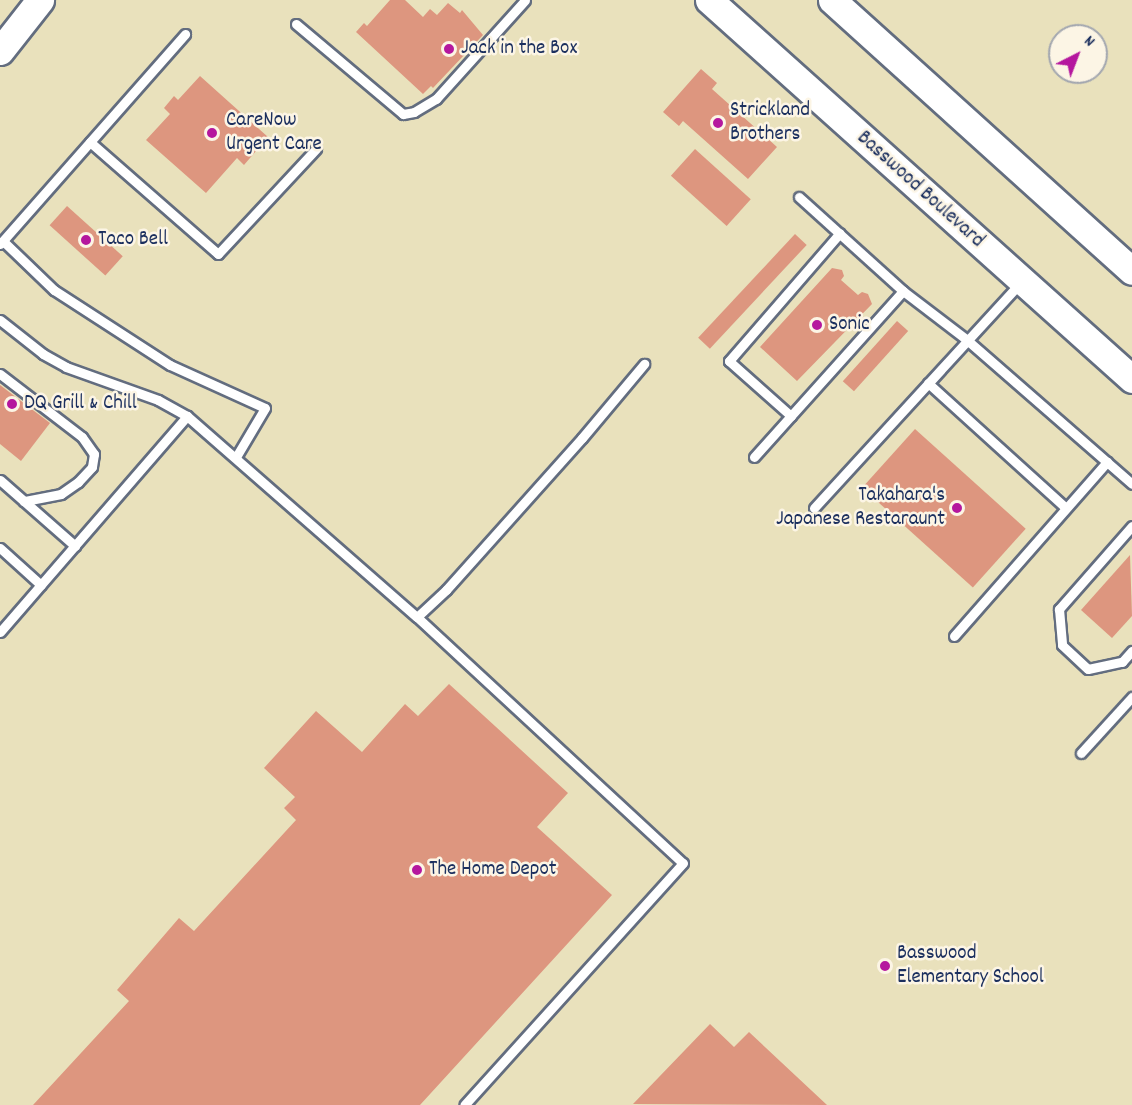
<!DOCTYPE html>
<style>
body{margin:0}
#map{position:relative;width:1132px;height:1105px;overflow:hidden;background:#e9e1bc;font-family:Dekko,sans-serif}
div>[style]{position:absolute}
.building>*{inset:0;background:#dd967f;transform-origin:0 0}
.roads{filter:drop-shadow(2px 0 #636d7f) drop-shadow(-2px 0 #636d7f) drop-shadow(0 2px #636d7f) drop-shadow(0 -2px #636d7f)}
.lane>*{height:9px;margin:-4.5px;padding:0 4.5px;transform-origin:4.5px;border-radius:4.5px;background:#fff}
.secondary>*{height:27px;margin:-13.5px;padding:0 13.5px;transform-origin:13.5px;border-radius:13.5px;background:#fff}
.dots>*{width:16px;height:16px;translate:-50% -50%;box-sizing:border-box;border:3px solid #fcf5e5;border-radius:50%}
span{translate:-50% -50%;white-space:nowrap;text-align:center;line-height:1.15;-webkit-text-stroke:5px #fcf5e5;paint-order:stroke}
.poi-label{font-size:21px;color:#1b2f5e}
.left{translate:0 -50%;text-align:left}
.right{translate:-100% -50%;text-align:right}
.street-label{font-size:21px;color:#1b2f5e}
.north{position:absolute;left:1048px;top:24px;width:60px;height:60px;box-sizing:border-box;background:#fcf5e5;border:2px solid #a2a6af;border-radius:50%;rotate:42deg;font-size:16px;font-weight:700;line-height:24px;text-align:center;color:#1b2f5e}
.north::after{content:'';display:block;margin:auto;width:21px;height:27px;background:#b5179e;clip-path:polygon(50% 0,100% 100%,50% 72%,0 100%)}
</style>
<div id="map">
<div class="building">
<i style="clip-path:polygon(390px 0,405px 0,423px 17px,430px 9px,437px 15px,448px 3px,460px 13px,462px 10px,483px 35px,433px 88px,431px 86px,423px 94px,356px 32px,364px 23px,367px 26px)"></i>
<i style="clip-path:polygon(701px 69px,717px 83px,712px 89px,777px 147px,748px 179px,683px 121px,679px 126px,663px 112px)"></i>
<i style="clip-path:polygon(200px 76px,268px 137px,244px 165px,237px 158px,206px 193px,146px 140px,170px 114px,164px 108px,174px 96px,178px 100px)"></i>
<i style="left:695px;top:149px;width:75px;height:36px;rotate:42deg"></i>
<i style="left:67px;top:206px;width:75px;height:26px;rotate:42deg"></i>
<i style="left:795px;top:234px;width:16px;height:142px;rotate:43deg"></i>
<i style="clip-path:polygon(832px 268px,842px 270px,844px 276px,841px 280px,858px 295px,862px 292px,868px 294px,872px 304px,797px 381px,760px 347px)"></i>
<i style="left:897px;top:321px;width:15px;height:81px;rotate:42deg"></i>
<i style="clip-path:polygon(0 385px,50px 423px,21px 461px,0 444px)"></i>
<i style="left:915px;top:429px;width:149px;height:79px;rotate:42deg"></i>
<i style="clip-path:polygon(1130px 555px,1132px 616px,1112px 638px,1081px 610px)"></i>
<i style="clip-path:polygon(449px 684px,568px 793px,537px 827px,612px 895px,420px 1105px,33px 1105px,129px 1001px,117px 990px,179px 918px,194px 931px,296px 820px,284px 808px,295px 797px,264px 768px,316px 711px,362px 752px,405px 704px,418px 716px)"></i>
<i style="clip-path:polygon(710px 1024px,734px 1047px,749px 1032px,827px 1105px,633px 1104px)"></i>
</div>
<div class="roads">
<div class="lane">
<i style="left:296px;top:24px;width:140px;rotate:40.1deg"></i>
<i style="left:403px;top:114px;width:11px;rotate:-10deg"></i>
<i style="left:414px;top:112px;width:26px;rotate:-31deg"></i>
<i style="left:436px;top:99px;width:133px;rotate:-48deg"></i>
<i style="left:90px;top:142px;width:170px;rotate:41.2deg"></i>
<i style="left:218px;top:254px;width:144px;rotate:-47deg"></i>
<i style="left:799px;top:197px;width:140px;rotate:42.1deg"></i>
<i style="left:903px;top:291px;width:81px;rotate:37.4deg"></i>
<i style="left:967px;top:340px;width:219px;rotate:41.1deg"></i>
<i style="left:3px;top:241px;width:71px;rotate:43.9deg"></i>
<i style="left:54px;top:290px;width:138px;rotate:32.9deg"></i>
<i style="left:170px;top:365px;width:104px;rotate:24.4deg"></i>
<i style="left:265px;top:408px;width:57px;rotate:120.6deg"></i>
<i style="left:0;top:244px;width:280px;rotate:-48.6deg"></i>
<i style="left:0;top:320px;width:55px;rotate:38.3deg"></i>
<i style="left:43px;top:354px;width:26px;rotate:29deg"></i>
<i style="left:66px;top:367px;width:98px;rotate:19.7deg"></i>
<i style="left:158px;top:400px;width:33px;rotate:29deg"></i>
<i style="left:187px;top:416px;width:305px;rotate:41.2deg"></i>
<i style="left:417px;top:617px;width:40px;rotate:-43deg"></i>
<i style="left:446px;top:590px;width:204px;rotate:-48.2deg"></i>
<i style="left:582px;top:438px;width:97px;rotate:-50deg"></i>
<i style="left:0;top:374px;width:103px;rotate:37.5deg"></i>
<i style="left:82px;top:437px;width:21px;rotate:55deg"></i>
<i style="left:94px;top:454px;width:13px;rotate:99deg"></i>
<i style="left:92px;top:467px;width:21px;rotate:133deg"></i>
<i style="left:78px;top:482px;width:21px;rotate:145deg"></i>
<i style="left:61px;top:494px;width:38px;rotate:169deg"></i>
<i style="left:928px;top:383px;width:186px;rotate:42.2deg"></i>
<i style="left:791px;top:416px;width:83px;rotate:-138.4deg"></i>
<i style="left:729px;top:361px;width:169px;rotate:-49.1deg"></i>
<i style="left:754px;top:457px;width:223px;rotate:-48.1deg"></i>
<i style="left:0;top:480px;width:100px;rotate:41.3deg"></i>
<i style="left:814px;top:508px;width:306px;rotate:-47.5deg"></i>
<i style="left:1132px;top:526px;width:111px;rotate:131.3deg"></i>
<i style="left:1059px;top:609px;width:36px;rotate:85deg"></i>
<i style="left:1062px;top:645px;width:35px;rotate:43deg"></i>
<i style="left:1088px;top:669px;width:35px;rotate:-12deg"></i>
<i style="left:1122px;top:662px;width:15px;rotate:-48deg"></i>
<i style="left:0;top:548px;width:55px;rotate:42.1deg"></i>
<i style="left:417px;top:617px;width:362px;rotate:42.8deg"></i>
<i style="left:683px;top:863px;width:326px;rotate:132.1deg"></i>
<i style="left:0;top:632px;width:286px;rotate:-49.1deg"></i>
<i style="left:954px;top:636px;width:232px;rotate:-48.7deg"></i>
<i style="left:1081px;top:753px;width:76px;rotate:-47.7deg"></i>
</div>
<div class="secondary">
<i style="left:709px;top:0;width:568px;rotate:41.86deg"></i>
<i style="left:832px;top:0;width:404px;rotate:42.1deg"></i>
<i style="left:0;top:51px;width:65px;rotate:-51.9deg"></i>
</div>
</div>
<div class="dots">
<i style="left:449px;top:49px;background:#b5179e"></i>
<i style="left:718px;top:123px;background:#b5179e"></i>
<i style="left:212px;top:133px;background:#b5179e"></i>
<i style="left:86px;top:240px;background:#b5179e"></i>
<i style="left:817px;top:325px;background:#b5179e"></i>
<i style="left:12px;top:404px;background:#b5179e"></i>
<i style="left:957px;top:508px;background:#b5179e"></i>
<i style="left:417px;top:870px;background:#b5179e"></i>
<i style="left:885px;top:966px;background:#b5179e"></i>
</div>
<div class="poi-label">
<span class="left" style="left:461px;top:49px">Jack in the Box</span>
<span class="left" style="left:730px;top:123px">Strickland<br>Brothers</span>
<span class="left" style="left:226px;top:133px">CareNow<br>Urgent Care</span>
<span class="left" style="left:98px;top:240px">Taco Bell</span>
<span class="left" style="left:829px;top:325px">Sonic</span>
<span class="left" style="left:24px;top:404px">DQ Grill &amp; Chill</span>
<span class="right" style="left:945px;top:508px">Takahara's<br>Japanese Restaraunt</span>
<span class="left" style="left:429px;top:870px">The Home Depot</span>
<span class="left" style="left:897px;top:966px">Basswood<br>Elementary School</span>
</div>
<div class="street-label">
<span style="left:920px;top:190px;rotate:42deg">Basswood Boulevard</span>
</div>
<div class="north">N</div>
</div>
